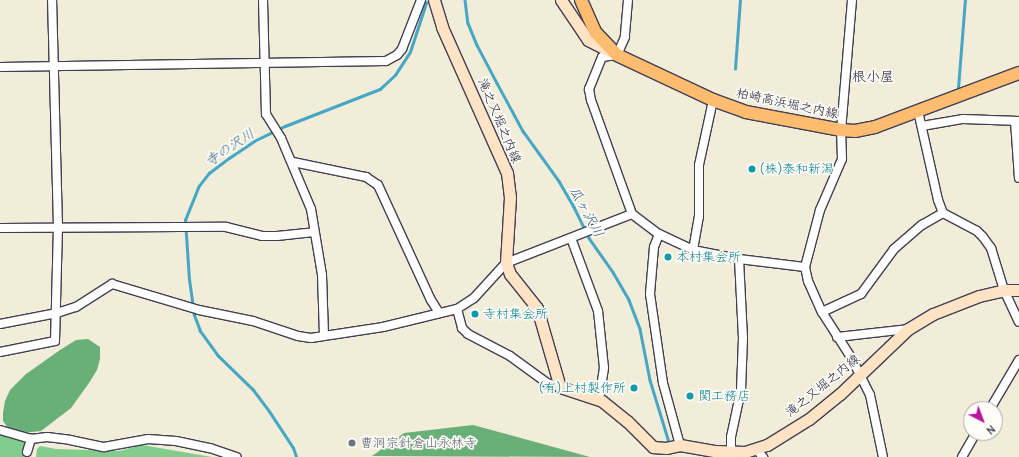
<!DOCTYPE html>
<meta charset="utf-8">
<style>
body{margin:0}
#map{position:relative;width:1019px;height:457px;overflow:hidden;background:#f1edd8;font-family:"Comic Neue","Klee One",sans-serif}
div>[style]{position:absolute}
.green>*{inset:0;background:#81cd8b}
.forest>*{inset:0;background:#68b077}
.stream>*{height:2.5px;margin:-1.25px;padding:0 1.25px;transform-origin:1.25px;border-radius:1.25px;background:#45a7c5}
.roads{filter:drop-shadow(1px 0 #414053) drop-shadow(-1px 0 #414053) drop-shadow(0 1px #414053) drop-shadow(0 -1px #414053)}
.street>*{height:8px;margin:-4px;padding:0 4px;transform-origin:4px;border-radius:4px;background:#fff}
.secondary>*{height:11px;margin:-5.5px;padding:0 5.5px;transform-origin:5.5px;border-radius:5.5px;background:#fee4c5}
.primary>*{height:12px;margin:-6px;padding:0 6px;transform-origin:6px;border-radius:6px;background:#fdbc6f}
.dots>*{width:11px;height:11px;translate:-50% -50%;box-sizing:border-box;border:2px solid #fdfcf7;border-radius:50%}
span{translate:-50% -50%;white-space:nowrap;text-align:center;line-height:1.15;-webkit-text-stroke:3.5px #fdfcf7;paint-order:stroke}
.street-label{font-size:13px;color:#22223b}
.culture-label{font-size:13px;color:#0d838f}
.left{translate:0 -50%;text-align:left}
.right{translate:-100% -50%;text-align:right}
.worship-label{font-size:13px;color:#5b616d}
.neighbourhood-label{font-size:14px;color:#22223b}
.water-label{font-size:14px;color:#325e79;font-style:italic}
.north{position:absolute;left:963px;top:401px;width:40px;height:40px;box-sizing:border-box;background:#fdfcf7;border:1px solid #a5a5ac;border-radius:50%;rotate:138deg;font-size:11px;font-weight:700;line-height:16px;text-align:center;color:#22223b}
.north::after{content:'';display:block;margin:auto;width:14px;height:18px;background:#b5179e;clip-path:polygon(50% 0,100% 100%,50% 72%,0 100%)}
</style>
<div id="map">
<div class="green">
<i style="clip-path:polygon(0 434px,25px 441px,24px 457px,0 457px)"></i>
<i style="clip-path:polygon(142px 445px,212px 457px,36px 457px,37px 449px,40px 446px,56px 449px,119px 451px)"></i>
</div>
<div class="forest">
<i style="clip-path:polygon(88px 339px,100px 347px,100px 359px,97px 370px,89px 383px,71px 408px,41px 431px,23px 433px,8px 428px,3px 421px,3px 413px,5px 401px,10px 390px,26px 374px,60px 350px,76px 340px)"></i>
<i style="clip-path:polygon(473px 425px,590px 457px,372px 456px,404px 433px)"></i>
</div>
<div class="stream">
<i style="left:465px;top:0;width:23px;rotate:83deg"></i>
<i style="left:468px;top:23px;width:24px;rotate:68deg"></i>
<i style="left:477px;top:45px;width:43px;rotate:62.2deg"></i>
<i style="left:497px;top:83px;width:55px;rotate:61.6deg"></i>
<i style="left:523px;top:131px;width:62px;rotate:54.2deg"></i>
<i style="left:559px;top:181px;width:30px;rotate:60deg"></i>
<i style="left:574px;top:207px;width:34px;rotate:64deg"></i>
<i style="left:589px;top:238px;width:42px;rotate:54.8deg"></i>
<i style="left:613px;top:272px;width:32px;rotate:60deg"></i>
<i style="left:629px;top:300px;width:31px;rotate:69deg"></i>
<i style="left:640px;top:329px;width:52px;rotate:78.9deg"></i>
<i style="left:650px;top:380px;width:65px;rotate:73deg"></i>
<i style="left:735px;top:69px;width:69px;rotate:-85.9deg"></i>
<i style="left:958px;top:88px;width:88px;rotate:-85.5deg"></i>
<i style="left:296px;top:457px;width:9px;rotate:-108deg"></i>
<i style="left:293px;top:448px;width:45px;rotate:-123.3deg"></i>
<i style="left:268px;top:410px;width:25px;rotate:-127deg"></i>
<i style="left:253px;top:390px;width:49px;rotate:-135.8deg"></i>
<i style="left:218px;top:356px;width:31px;rotate:-126deg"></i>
<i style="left:200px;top:331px;width:17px;rotate:-111deg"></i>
<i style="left:194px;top:315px;width:35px;rotate:-98deg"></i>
<i style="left:189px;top:280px;width:60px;rotate:-93.8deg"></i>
<i style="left:185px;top:220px;width:35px;rotate:-68deg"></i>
<i style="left:198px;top:187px;width:18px;rotate:-52deg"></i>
<i style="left:209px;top:173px;width:25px;rotate:-37deg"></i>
<i style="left:229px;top:158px;width:30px;rotate:-34deg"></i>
<i style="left:254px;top:141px;width:34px;rotate:-26deg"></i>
<i style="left:285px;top:126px;width:102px;rotate:-21.3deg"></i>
<i style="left:380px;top:89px;width:21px;rotate:-43deg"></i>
<i style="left:395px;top:75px;width:27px;rotate:-57deg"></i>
<i style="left:410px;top:52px;width:52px;rotate:-71.9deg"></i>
</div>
<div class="roads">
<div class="street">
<i style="left:263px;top:0;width:114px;rotate:88.5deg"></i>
<i style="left:266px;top:114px;width:28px;rotate:58deg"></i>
<i style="left:281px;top:138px;width:77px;rotate:67.1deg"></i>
<i style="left:311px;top:209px;width:67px;rotate:80.5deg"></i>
<i style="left:322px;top:275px;width:60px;rotate:88.1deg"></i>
<i style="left:628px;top:0;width:37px;rotate:95deg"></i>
<i style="left:625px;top:37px;width:20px;rotate:114deg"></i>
<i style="left:617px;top:55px;width:15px;rotate:172deg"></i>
<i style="left:602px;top:57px;width:35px;rotate:112deg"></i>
<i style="left:589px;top:89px;width:11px;rotate:80deg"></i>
<i style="left:591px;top:100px;width:121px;rotate:70.2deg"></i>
<i style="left:632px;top:214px;width:34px;rotate:37deg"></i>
<i style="left:659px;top:234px;width:38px;rotate:25deg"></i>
<i style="left:693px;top:250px;width:47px;rotate:11.1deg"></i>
<i style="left:739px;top:259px;width:66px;rotate:6.9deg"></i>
<i style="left:852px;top:0;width:130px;rotate:94.8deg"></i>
<i style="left:841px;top:130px;width:29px;rotate:88deg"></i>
<i style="left:842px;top:159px;width:56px;rotate:113.3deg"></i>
<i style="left:820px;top:210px;width:59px;rotate:104.7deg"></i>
<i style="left:805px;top:267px;width:14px;rotate:78deg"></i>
<i style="left:808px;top:281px;width:34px;rotate:66deg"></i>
<i style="left:822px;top:312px;width:56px;rotate:57.4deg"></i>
<i style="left:852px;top:359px;width:40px;rotate:63.4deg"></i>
<i style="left:870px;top:395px;width:63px;rotate:78.2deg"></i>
<i style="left:0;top:67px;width:386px;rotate:-0.9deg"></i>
<i style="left:386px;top:61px;width:13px;rotate:-29deg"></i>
<i style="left:397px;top:55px;width:8px;rotate:-50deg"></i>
<i style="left:402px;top:49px;width:53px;rotate:-68.8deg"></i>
<i style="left:918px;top:111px;width:91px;rotate:77.3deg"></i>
<i style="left:938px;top:200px;width:14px;rotate:69deg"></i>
<i style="left:943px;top:213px;width:38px;rotate:28deg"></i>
<i style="left:977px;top:231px;width:8px;rotate:45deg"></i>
<i style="left:983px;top:237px;width:14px;rotate:54deg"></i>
<i style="left:991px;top:248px;width:44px;rotate:72.8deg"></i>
<i style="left:1004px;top:290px;width:35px;rotate:65deg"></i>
<i style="left:1015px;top:121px;width:57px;rotate:86deg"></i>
<i style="left:922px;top:126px;width:42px;rotate:-9.7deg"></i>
<i style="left:963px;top:119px;width:56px;rotate:2deg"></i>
<i style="left:293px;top:162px;width:75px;rotate:11.6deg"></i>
<i style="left:366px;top:177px;width:14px;rotate:34deg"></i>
<i style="left:378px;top:185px;width:127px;rotate:65.3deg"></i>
<i style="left:431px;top:300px;width:15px;rotate:58deg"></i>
<i style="left:0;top:228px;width:226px;rotate:-0.3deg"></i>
<i style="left:226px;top:227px;width:37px;rotate:14deg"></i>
<i style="left:262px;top:236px;width:15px"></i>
<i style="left:277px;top:236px;width:37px;rotate:-6deg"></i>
<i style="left:659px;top:234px;width:14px;rotate:111deg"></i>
<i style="left:654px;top:247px;width:47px;rotate:94.9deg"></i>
<i style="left:650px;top:294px;width:90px;rotate:81.7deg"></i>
<i style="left:663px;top:383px;width:64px;rotate:74.7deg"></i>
<i style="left:571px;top:238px;width:78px;rotate:69.7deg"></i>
<i style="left:598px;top:311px;width:57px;rotate:84deg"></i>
<i style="left:604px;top:368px;width:32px;rotate:99deg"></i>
<i style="left:693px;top:250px;width:34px;rotate:-80deg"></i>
<i style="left:699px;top:217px;width:52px;rotate:-90deg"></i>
<i style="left:699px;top:165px;width:66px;rotate:-77.8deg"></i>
<i style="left:457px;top:309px;width:20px;rotate:75deg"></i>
<i style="left:462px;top:328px;width:8px;rotate:45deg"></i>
<i style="left:468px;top:334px;width:47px;rotate:27.6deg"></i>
<i style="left:510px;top:356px;width:46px;rotate:36.1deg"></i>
<i style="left:547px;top:383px;width:14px;rotate:17deg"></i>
<i style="left:822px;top:312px;width:43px;rotate:-24.8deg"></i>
<i style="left:861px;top:294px;width:56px;rotate:-53.7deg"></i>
<i style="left:894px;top:249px;width:37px;rotate:-41deg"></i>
<i style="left:922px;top:225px;width:24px;rotate:-30deg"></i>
<i style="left:0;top:324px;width:58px;rotate:-10.9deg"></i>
<i style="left:57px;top:313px;width:20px;rotate:-18deg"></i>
<i style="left:76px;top:307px;width:43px;rotate:-32.6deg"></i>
<i style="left:112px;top:284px;width:91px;rotate:16.6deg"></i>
<i style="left:199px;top:310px;width:55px;rotate:11.5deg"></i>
<i style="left:253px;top:321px;width:47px;rotate:18.4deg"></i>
<i style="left:298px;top:336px;width:13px;rotate:9deg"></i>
<i style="left:311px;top:338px;width:73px;rotate:-8.7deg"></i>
<i style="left:383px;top:327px;width:76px;rotate:-13.7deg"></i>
<i style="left:457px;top:309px;width:20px;rotate:-33deg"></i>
<i style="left:474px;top:298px;width:47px;rotate:-47.6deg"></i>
<i style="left:506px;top:263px;width:135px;rotate:-21.3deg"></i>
<i style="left:837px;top:337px;width:71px;rotate:-6.4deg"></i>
<i style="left:0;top:352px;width:56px;rotate:-11.3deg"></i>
<i style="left:55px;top:341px;width:114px;rotate:-88.5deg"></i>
<i style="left:58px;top:227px;width:227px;rotate:-91.5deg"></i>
<i style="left:990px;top:409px;width:57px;rotate:-59.4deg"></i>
<i style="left:0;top:430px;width:32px;rotate:16deg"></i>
<i style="left:31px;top:439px;width:16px;rotate:-7deg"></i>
<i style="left:47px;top:437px;width:23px;rotate:7deg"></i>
<i style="left:70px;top:440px;width:35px;rotate:12deg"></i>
<i style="left:104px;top:447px;width:45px;rotate:-10.3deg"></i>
<i style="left:148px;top:439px;width:28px;rotate:4deg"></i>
<i style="left:176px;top:441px;width:35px;rotate:12deg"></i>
<i style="left:210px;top:448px;width:28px;rotate:19deg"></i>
<i style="left:756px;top:449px;width:11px;rotate:49deg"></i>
<i style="left:27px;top:452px;width:14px;rotate:-73deg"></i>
<i style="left:728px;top:457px;width:8px;rotate:-67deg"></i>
<i style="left:731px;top:450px;width:13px;rotate:-90deg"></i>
<i style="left:731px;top:437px;width:48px;rotate:-78deg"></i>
<i style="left:741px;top:390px;width:52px;rotate:-87.8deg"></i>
<i style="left:743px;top:338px;width:79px;rotate:-92.9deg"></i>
<i style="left:962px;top:457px;width:28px;rotate:-60deg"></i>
</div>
<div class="secondary">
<i style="left:434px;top:0;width:28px;rotate:73deg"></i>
<i style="left:442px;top:27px;width:160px;rotate:66deg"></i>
<i style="left:507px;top:173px;width:24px;rotate:83deg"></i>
<i style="left:510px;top:197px;width:66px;rotate:93.5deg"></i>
<i style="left:506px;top:263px;width:12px;rotate:70deg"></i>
<i style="left:510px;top:274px;width:43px;rotate:51.5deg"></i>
<i style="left:537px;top:308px;width:82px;rotate:73.8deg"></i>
<i style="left:560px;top:387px;width:44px;rotate:18.4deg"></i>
<i style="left:602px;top:401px;width:32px;rotate:39deg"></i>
<i style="left:627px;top:421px;width:37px;rotate:45deg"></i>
<i style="left:653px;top:447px;width:13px;rotate:4deg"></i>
<i style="left:666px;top:448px;width:14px;rotate:-12deg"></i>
<i style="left:680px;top:445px;width:36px;rotate:10deg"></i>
<i style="left:715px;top:451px;width:30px;rotate:2deg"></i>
<i style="left:745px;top:452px;width:23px;rotate:-18deg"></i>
<i style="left:767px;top:445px;width:49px;rotate:-31.8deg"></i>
<i style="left:809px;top:419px;width:40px;rotate:-39deg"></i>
<i style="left:840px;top:394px;width:94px;rotate:-43.7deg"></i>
<i style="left:908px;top:329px;width:29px;rotate:-31deg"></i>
<i style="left:933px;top:314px;width:49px;rotate:-21.4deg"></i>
<i style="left:979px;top:296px;width:26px;rotate:-13deg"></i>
<i style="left:1004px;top:290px;width:15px"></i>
<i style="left:561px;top:0;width:48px;rotate:56deg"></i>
<i style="left:588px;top:40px;width:28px;rotate:27deg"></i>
</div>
<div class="primary">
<i style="left:581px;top:0;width:36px;rotate:66deg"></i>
<i style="left:596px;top:33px;width:30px;rotate:46deg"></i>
<i style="left:617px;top:55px;width:106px;rotate:25.1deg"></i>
<i style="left:713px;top:100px;width:35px;rotate:20deg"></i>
<i style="left:746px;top:112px;width:97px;rotate:10.7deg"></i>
<i style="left:841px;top:130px;width:14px;rotate:4deg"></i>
<i style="left:855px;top:131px;width:20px;rotate:-11deg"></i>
<i style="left:875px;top:127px;width:154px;rotate:-20.6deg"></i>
</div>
</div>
<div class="dots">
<i style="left:752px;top:169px;background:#0f9aa8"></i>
<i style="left:668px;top:257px;background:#0f9aa8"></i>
<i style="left:475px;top:314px;background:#0f9aa8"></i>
<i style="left:634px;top:388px;background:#0f9aa8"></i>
<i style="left:690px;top:396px;background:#0f9aa8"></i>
<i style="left:352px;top:443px;background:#6b7280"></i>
</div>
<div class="street-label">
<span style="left:787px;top:104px;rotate:12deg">柏崎高浜堀之内線</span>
<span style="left:499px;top:121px;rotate:67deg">滝之又堀之内線</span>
<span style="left:823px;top:386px;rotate:-39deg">滝之又堀之内線</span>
</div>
<div class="culture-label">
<span class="left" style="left:760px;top:169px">(株)泰和新潟</span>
<span class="left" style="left:676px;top:257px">本村集会所</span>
<span class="left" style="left:483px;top:314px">寺村集会所</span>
<span class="right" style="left:626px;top:388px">(有)上村製作所</span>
<span class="left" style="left:698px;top:396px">関工務店</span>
</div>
<div class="worship-label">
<span class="left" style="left:360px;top:443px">曹洞宗針倉山永林寺</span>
</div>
<div class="neighbourhood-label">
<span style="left:873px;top:77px">根小屋</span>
</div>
<div class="water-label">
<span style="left:230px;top:148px;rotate:-34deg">寺の沢川</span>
<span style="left:586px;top:212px;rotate:61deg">瓜ヶ沢川</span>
</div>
<div class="north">N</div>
</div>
